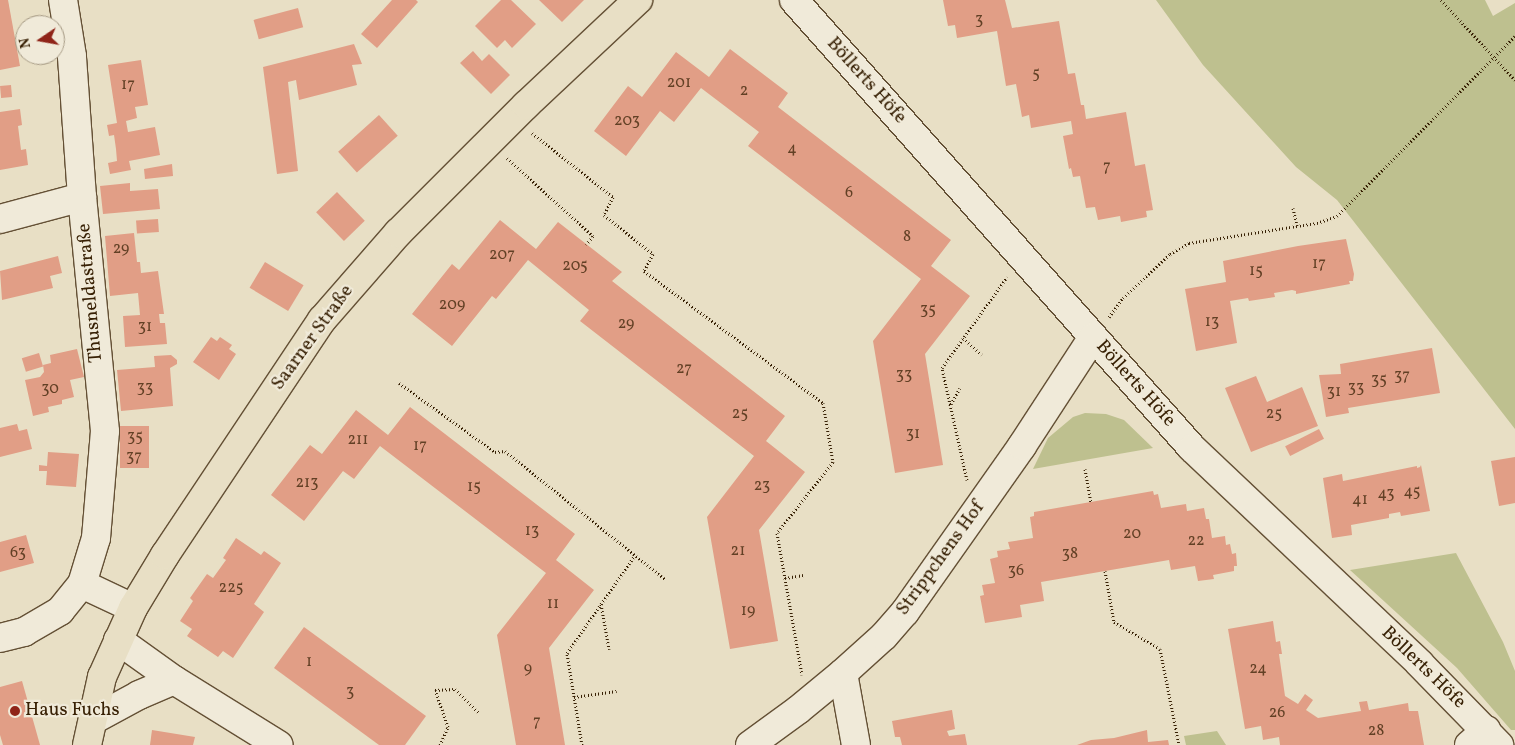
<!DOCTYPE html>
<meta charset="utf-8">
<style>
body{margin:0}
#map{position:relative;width:1515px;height:745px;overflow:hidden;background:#e8dfc5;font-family:Vollkorn,serif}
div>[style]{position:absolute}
.green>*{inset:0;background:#bec08f}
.building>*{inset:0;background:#e19e86;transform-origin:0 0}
.path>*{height:3px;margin-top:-1.5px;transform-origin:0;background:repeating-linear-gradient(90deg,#382105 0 1px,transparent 0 3.5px)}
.roads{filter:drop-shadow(1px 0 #645035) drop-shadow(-1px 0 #645035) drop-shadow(0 1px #645035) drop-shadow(0 -1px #645035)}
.minor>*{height:28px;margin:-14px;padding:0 14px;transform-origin:14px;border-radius:14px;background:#f0ead9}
.major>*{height:28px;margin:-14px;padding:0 14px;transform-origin:14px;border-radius:14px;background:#e8dfc5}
.dots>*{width:14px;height:14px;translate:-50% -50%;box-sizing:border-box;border:2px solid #f0ead9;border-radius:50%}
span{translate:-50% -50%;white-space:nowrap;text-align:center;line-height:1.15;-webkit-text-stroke:4.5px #f0ead9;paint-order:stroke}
.number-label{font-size:16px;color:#624025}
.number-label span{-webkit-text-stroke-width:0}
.street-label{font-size:19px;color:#382105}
.poi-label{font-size:19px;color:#382105}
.left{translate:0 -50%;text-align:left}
.north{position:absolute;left:15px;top:15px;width:50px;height:50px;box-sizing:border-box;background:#f0ead9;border:1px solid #a69a84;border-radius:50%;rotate:258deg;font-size:14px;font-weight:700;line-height:20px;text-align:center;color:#382105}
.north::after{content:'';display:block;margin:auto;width:18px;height:22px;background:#8f2418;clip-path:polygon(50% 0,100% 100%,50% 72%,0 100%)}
</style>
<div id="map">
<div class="green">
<i style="clip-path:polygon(1156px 0,1485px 0,1493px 16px,1515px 3px,1515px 429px,1337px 200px,1296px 167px,1203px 65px)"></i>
<i style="clip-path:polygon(1085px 413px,1106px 414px,1124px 420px,1153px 448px,1033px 469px,1048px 438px,1073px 417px)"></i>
<i style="clip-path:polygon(1456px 553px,1503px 642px,1515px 671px,1515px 730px,1511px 730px,1457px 668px,1350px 570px)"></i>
<i style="clip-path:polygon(1217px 731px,1226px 745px,1186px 745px,1184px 736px)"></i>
</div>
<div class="building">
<i style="clip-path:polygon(0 0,8px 0,20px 66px,0 70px)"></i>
<i style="clip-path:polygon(392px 0,416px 0,418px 2px,377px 48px,361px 34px)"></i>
<i style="clip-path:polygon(501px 0,511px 0,536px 24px,512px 48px,505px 40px,497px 48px,475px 26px)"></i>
<i style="clip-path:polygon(539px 0,584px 0,562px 22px)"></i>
<i style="clip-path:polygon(943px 0,1005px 0,1012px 28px,1059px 21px,1068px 74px,1075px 73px,1081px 105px,1084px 105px,1086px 119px,1126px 112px,1135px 166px,1145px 164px,1153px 210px,1146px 211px,1147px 217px,1121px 222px,1120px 216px,1098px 220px,1095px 207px,1086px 208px,1080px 176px,1073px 177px,1071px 168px,1069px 169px,1063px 136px,1073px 134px,1071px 121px,1031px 128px,1029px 115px,1022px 117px,1016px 84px,1006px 86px,997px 31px,957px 38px,955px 25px,948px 26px)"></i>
<i style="left:298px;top:8px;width:20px;height:46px;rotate:75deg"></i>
<i style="clip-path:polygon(354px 44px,362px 64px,352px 65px,357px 85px,299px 100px,296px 80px,288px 82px,298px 171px,277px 174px,263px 67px)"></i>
<i style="clip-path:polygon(730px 49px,788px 93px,778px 107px,951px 240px,931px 266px,970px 296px,925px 354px,943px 465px,895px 473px,873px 341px,921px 279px,748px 146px,759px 132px,701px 88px,674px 122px,660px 111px,626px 156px,594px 131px,628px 86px,642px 97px,676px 52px,709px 77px)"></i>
<i style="clip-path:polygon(473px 51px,482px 61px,489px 54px,510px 75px,491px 94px,460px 63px)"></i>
<i style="clip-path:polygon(141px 60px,148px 105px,135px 107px,137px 118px,126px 121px,128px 132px,155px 127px,160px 155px,129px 161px,131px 170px,110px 174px,108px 163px,117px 161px,116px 149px,114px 135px,109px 136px,107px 125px,117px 123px,108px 65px)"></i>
<i style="left:11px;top:85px;width:12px;height:11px;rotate:85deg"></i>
<i style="clip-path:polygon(20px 109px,22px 125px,18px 126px,21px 150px,26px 149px,28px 165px,0 170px,0 112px)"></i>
<i style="left:379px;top:115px;width:28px;height:55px;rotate:48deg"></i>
<i style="clip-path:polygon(172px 164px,173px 176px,145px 179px,144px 169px)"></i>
<i style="clip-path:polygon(130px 183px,130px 191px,158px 189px,160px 209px,103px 214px,100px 186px)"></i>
<i style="left:337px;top:192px;width:40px;height:29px;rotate:46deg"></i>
<i style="left:158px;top:219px;width:13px;height:22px;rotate:86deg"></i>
<i style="clip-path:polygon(500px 220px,536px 249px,558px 222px,622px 272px,612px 281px,785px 416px,766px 441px,805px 472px,759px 530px,778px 641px,730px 649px,707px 517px,754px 456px,580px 321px,589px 310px,528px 260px,496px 299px,492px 296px,452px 346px,412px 314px,452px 264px,459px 270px)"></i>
<i style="clip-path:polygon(134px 233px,137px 262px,140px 262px,141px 273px,158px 271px,164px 314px,159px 314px,160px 323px,165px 323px,167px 344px,125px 347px,123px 316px,140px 315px,138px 293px,110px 296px,105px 236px)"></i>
<i style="clip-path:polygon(1346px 239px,1354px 274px,1353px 281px,1349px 281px,1350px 284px,1296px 294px,1296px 291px,1292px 290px,1274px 293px,1275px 297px,1249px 301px,1248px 298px,1230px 301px,1237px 343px,1196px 351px,1185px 289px,1226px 282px,1223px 261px,1298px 246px)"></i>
<i style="clip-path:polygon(58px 256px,62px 273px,50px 276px,53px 288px,2px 300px,0 271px)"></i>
<i style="left:265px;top:262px;width:45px;height:30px;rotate:31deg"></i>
<i style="clip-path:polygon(211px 337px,217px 341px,220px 337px,232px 345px,229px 349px,236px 354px,219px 380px,193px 362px)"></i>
<i style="clip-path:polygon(1432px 348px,1440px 393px,1348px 408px,1349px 413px,1326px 417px,1319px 375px,1341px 374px,1340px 364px)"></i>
<i style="clip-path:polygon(77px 349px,84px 377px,70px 380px,74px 397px,62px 400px,62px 404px,48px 407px,49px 412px,33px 416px,25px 380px,40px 377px,44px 372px,43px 365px,51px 363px,50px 355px)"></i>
<i style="left:39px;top:353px;width:14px;height:18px;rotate:73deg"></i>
<i style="clip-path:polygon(171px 355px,177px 360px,177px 364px,170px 368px,173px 406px,121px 411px,117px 370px,155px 367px,154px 356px)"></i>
<i style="clip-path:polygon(1256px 376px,1267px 402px,1302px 387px,1318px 426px,1251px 452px,1225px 388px)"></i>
<i style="clip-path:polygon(410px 407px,575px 534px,556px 560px,594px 590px,549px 648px,565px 745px,516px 745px,497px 635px,546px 573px,380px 446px,354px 479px,343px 471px,304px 521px,271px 495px,310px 445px,322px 454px,356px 410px,388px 435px)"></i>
<i style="clip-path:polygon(17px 424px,19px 431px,27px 429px,32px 449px,0 457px,0 428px)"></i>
<i style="left:120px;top:426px;width:29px;height:42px"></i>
<i style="left:1319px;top:429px;width:11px;height:38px;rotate:63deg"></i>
<i style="clip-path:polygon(48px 452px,79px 454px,76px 487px,46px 485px,47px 471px,39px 471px,39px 465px,47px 466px)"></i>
<i style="clip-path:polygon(1515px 457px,1515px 503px,1499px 506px,1491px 461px)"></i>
<i style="clip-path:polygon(1421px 465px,1430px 511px,1401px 516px,1400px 512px,1389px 514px,1389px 518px,1351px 525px,1352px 535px,1332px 538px,1323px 478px,1342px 474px,1343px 481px,1417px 466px,1417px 468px,1420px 467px)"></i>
<i style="clip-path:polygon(1153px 491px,1154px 495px,1158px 494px,1161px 508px,1186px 504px,1187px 511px,1204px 508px,1206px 519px,1209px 519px,1212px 538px,1225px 536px,1226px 545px,1230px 544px,1232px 554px,1236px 553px,1237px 566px,1234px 566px,1234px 571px,1213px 575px,1214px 579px,1198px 581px,1195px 566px,1171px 570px,1169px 560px,1041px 582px,1044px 601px,1020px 605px,1022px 617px,985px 623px,980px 596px,984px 595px,982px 585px,995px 583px,990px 559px,998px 557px,997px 551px,1010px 549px,1008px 542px,1033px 538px,1030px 517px,1034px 516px,1034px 512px)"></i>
<i style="clip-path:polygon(26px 535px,34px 563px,0 572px,0 542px)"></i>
<i style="clip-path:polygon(236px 538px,261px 555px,264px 551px,281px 563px,254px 604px,264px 612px,233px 658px,223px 651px,218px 657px,187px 636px,192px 629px,180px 621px,193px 601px,190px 598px,207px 574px,213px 578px,226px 560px,223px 558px)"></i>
<i style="clip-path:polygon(1273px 621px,1276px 642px,1280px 641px,1282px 654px,1279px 654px,1285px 696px,1298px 704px,1305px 694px,1313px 700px,1306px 710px,1318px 718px,1361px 711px,1359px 702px,1367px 701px,1369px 710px,1408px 703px,1409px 711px,1418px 711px,1424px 745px,1280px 745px,1279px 737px,1263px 740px,1261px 726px,1245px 729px,1228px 629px)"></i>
<i style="clip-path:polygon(304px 627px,426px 716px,405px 745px,379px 745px,274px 668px)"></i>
<i style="clip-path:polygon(22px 681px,40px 745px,3px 745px,0 735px,0 687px)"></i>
<i style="clip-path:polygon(952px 710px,955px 729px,947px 731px,949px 736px,965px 734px,967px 745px,902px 745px,900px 737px,895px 737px,892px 721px)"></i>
<i style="clip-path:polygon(152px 730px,195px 737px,193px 745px,150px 745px)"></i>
<i style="clip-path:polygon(1147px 730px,1148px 742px,1168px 740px,1169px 745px,1077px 745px,1091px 740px,1114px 738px)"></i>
</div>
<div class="path">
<i style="left:1441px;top:0;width:109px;rotate:47.2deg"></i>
<i style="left:532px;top:133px;width:103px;rotate:38.3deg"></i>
<i style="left:613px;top:197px;width:20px;rotate:117deg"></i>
<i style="left:604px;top:215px;width:63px;rotate:38.5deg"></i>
<i style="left:653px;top:254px;width:19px;rotate:118deg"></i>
<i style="left:644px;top:271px;width:222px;rotate:36.4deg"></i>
<i style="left:823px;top:403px;width:60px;rotate:80.4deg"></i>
<i style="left:833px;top:462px;width:90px;rotate:128.3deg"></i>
<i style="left:777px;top:533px;width:144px;rotate:80deg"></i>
<i style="left:507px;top:158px;width:116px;rotate:42.2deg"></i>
<i style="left:593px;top:236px;width:11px;rotate:128deg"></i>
<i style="left:1293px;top:208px;width:18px;rotate:77deg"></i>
<i style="left:1109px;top:317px;width:24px;rotate:-54deg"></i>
<i style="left:1123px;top:298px;width:64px;rotate:-43.1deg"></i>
<i style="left:1170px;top:254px;width:22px;rotate:-30deg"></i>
<i style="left:1189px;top:243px;width:130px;rotate:-8.9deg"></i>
<i style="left:1317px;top:223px;width:21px;rotate:-19deg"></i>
<i style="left:1337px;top:216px;width:253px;rotate:-45.3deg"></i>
<i style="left:963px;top:338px;width:25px;rotate:42deg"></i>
<i style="left:399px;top:383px;width:118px;rotate:35.7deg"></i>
<i style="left:495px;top:452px;width:10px;rotate:-6deg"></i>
<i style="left:505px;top:451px;width:205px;rotate:38.7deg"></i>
<i style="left:951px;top:404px;width:18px;rotate:-61deg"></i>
<i style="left:1085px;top:469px;width:34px;rotate:80deg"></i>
<i style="left:967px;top:480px;width:115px;rotate:-102.6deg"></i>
<i style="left:942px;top:368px;width:112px;rotate:-54.5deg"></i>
<i style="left:1105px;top:571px;width:52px;rotate:80deg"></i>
<i style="left:1114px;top:622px;width:53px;rotate:30.4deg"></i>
<i style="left:1160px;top:649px;width:98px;rotate:78.8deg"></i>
<i style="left:785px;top:578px;width:19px;rotate:-9deg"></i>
<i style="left:601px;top:604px;width:46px;rotate:79.9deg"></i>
<i style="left:574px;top:697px;width:43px;rotate:-7.9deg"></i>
<i style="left:440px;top:745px;width:20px;rotate:-66deg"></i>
<i style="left:448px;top:727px;width:39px;rotate:-109deg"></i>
<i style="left:435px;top:690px;width:20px;rotate:-3deg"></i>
<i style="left:455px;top:689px;width:34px;rotate:45deg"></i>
<i style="left:582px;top:745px;width:93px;rotate:-99.3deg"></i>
<i style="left:567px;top:653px;width:119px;rotate:-55.2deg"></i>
</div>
<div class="roads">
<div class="minor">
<i style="left:794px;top:0;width:599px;rotate:48.38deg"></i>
<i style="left:1192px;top:448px;width:313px;rotate:43.4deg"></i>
<i style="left:1419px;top:663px;width:115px;rotate:45.7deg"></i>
<i style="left:0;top:219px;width:85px;rotate:-15deg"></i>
<i style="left:82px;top:584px;width:56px;rotate:25.2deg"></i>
<i style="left:0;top:638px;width:25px;rotate:-14deg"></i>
<i style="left:24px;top:632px;width:42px;rotate:-30.3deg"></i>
<i style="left:60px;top:611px;width:35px;rotate:-51deg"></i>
<i style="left:82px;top:584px;width:48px;rotate:-73.1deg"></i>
<i style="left:96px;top:538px;width:107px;rotate:-85.2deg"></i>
<i style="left:105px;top:431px;width:235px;rotate:-95.6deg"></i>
<i style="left:82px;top:197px;width:141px;rotate:-94.1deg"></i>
<i style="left:72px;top:56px;width:57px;rotate:-99.1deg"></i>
<i style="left:118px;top:640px;width:69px;rotate:35.5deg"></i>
<i style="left:174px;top:680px;width:123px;rotate:31.8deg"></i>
<i style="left:843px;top:673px;width:73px;rotate:79.8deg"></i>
<i style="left:93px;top:720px;width:52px;rotate:-28.5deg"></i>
<i style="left:139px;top:695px;width:38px;rotate:-23deg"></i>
<i style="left:750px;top:745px;width:59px;rotate:-36.1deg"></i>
<i style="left:798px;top:710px;width:58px;rotate:-39.4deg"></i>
<i style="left:843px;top:673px;width:55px;rotate:-42.1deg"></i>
<i style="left:884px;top:636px;width:32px;rotate:-49deg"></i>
<i style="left:905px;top:612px;width:203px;rotate:-54.8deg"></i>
<i style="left:1022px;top:446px;width:130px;rotate:-56.9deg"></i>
<i style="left:1469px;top:745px;width:23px;rotate:-41deg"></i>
</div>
<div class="major">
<i style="left:87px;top:745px;width:70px;rotate:-77.6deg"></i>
<i style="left:102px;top:677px;width:76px;rotate:-65.8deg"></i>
<i style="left:133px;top:608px;width:62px;rotate:-58.9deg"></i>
<i style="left:165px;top:555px;width:283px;rotate:-56.3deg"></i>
<i style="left:322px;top:320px;width:116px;rotate:-48.9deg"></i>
<i style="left:398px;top:233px;width:181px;rotate:-45deg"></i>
<i style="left:526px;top:105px;width:154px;rotate:-43.2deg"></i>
</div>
</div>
<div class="dots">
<i style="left:15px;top:711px;background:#8f2418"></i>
</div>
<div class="number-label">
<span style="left:979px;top:20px">3</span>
<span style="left:1036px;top:74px">5</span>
<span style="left:679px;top:83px">201</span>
<span style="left:128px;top:85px">17</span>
<span style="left:744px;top:91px">2</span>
<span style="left:627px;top:121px">203</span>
<span style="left:792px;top:149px">4</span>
<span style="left:1107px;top:167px">7</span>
<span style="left:849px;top:193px">6</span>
<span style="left:907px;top:237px">8</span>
<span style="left:121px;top:249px">29</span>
<span style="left:502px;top:255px">207</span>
<span style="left:1319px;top:264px">17</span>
<span style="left:575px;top:266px">205</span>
<span style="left:1256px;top:271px">15</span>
<span style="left:452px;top:305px">209</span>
<span style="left:928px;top:310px">35</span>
<span style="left:1212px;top:322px">13</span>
<span style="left:626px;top:324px">29</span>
<span style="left:145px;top:327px">31</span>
<span style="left:684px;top:369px">27</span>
<span style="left:904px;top:375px">33</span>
<span style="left:1402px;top:376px">37</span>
<span style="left:1379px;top:380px">35</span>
<span style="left:145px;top:388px">33</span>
<span style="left:1356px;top:388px">33</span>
<span style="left:50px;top:389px">30</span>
<span style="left:1334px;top:392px">31</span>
<span style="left:740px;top:414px">25</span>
<span style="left:1274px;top:414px">25</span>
<span style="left:913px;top:434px">31</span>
<span style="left:135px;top:437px">35</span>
<span style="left:358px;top:440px">211</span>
<span style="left:420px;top:446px">17</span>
<span style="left:134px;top:457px">37</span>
<span style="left:307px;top:483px">213</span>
<span style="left:762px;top:486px">23</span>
<span style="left:474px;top:487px">15</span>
<span style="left:1412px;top:492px">45</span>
<span style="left:1386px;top:494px">43</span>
<span style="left:1360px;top:500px">41</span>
<span style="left:532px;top:531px">13</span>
<span style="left:1132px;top:534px">20</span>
<span style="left:1196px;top:541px">22</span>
<span style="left:738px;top:551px">21</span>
<span style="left:18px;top:553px">63</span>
<span style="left:1070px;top:554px">38</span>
<span style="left:1016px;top:571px">36</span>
<span style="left:231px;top:588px">225</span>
<span style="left:553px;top:604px">11</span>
<span style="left:748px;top:611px">19</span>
<span style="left:309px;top:662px">1</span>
<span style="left:528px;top:669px">9</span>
<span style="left:1258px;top:669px">24</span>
<span style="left:350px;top:692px">3</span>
<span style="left:1277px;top:713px">26</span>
<span style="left:537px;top:722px">7</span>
<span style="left:1376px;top:731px">28</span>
</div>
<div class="street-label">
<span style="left:866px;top:81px;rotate:48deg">Böllerts Höfe</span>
<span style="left:91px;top:293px;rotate:-95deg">Thusneldastraße</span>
<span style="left:313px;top:338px;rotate:-54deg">Saarner Straße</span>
<span style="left:1135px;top:384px;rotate:48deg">Böllerts Höfe</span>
<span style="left:941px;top:559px;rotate:-54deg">Strippchens Hof</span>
<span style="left:1423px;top:668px;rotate:44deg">Böllerts Höfe</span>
</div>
<div class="poi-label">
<span class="left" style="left:25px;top:711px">Haus Fuchs</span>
</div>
<div class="north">N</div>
</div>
